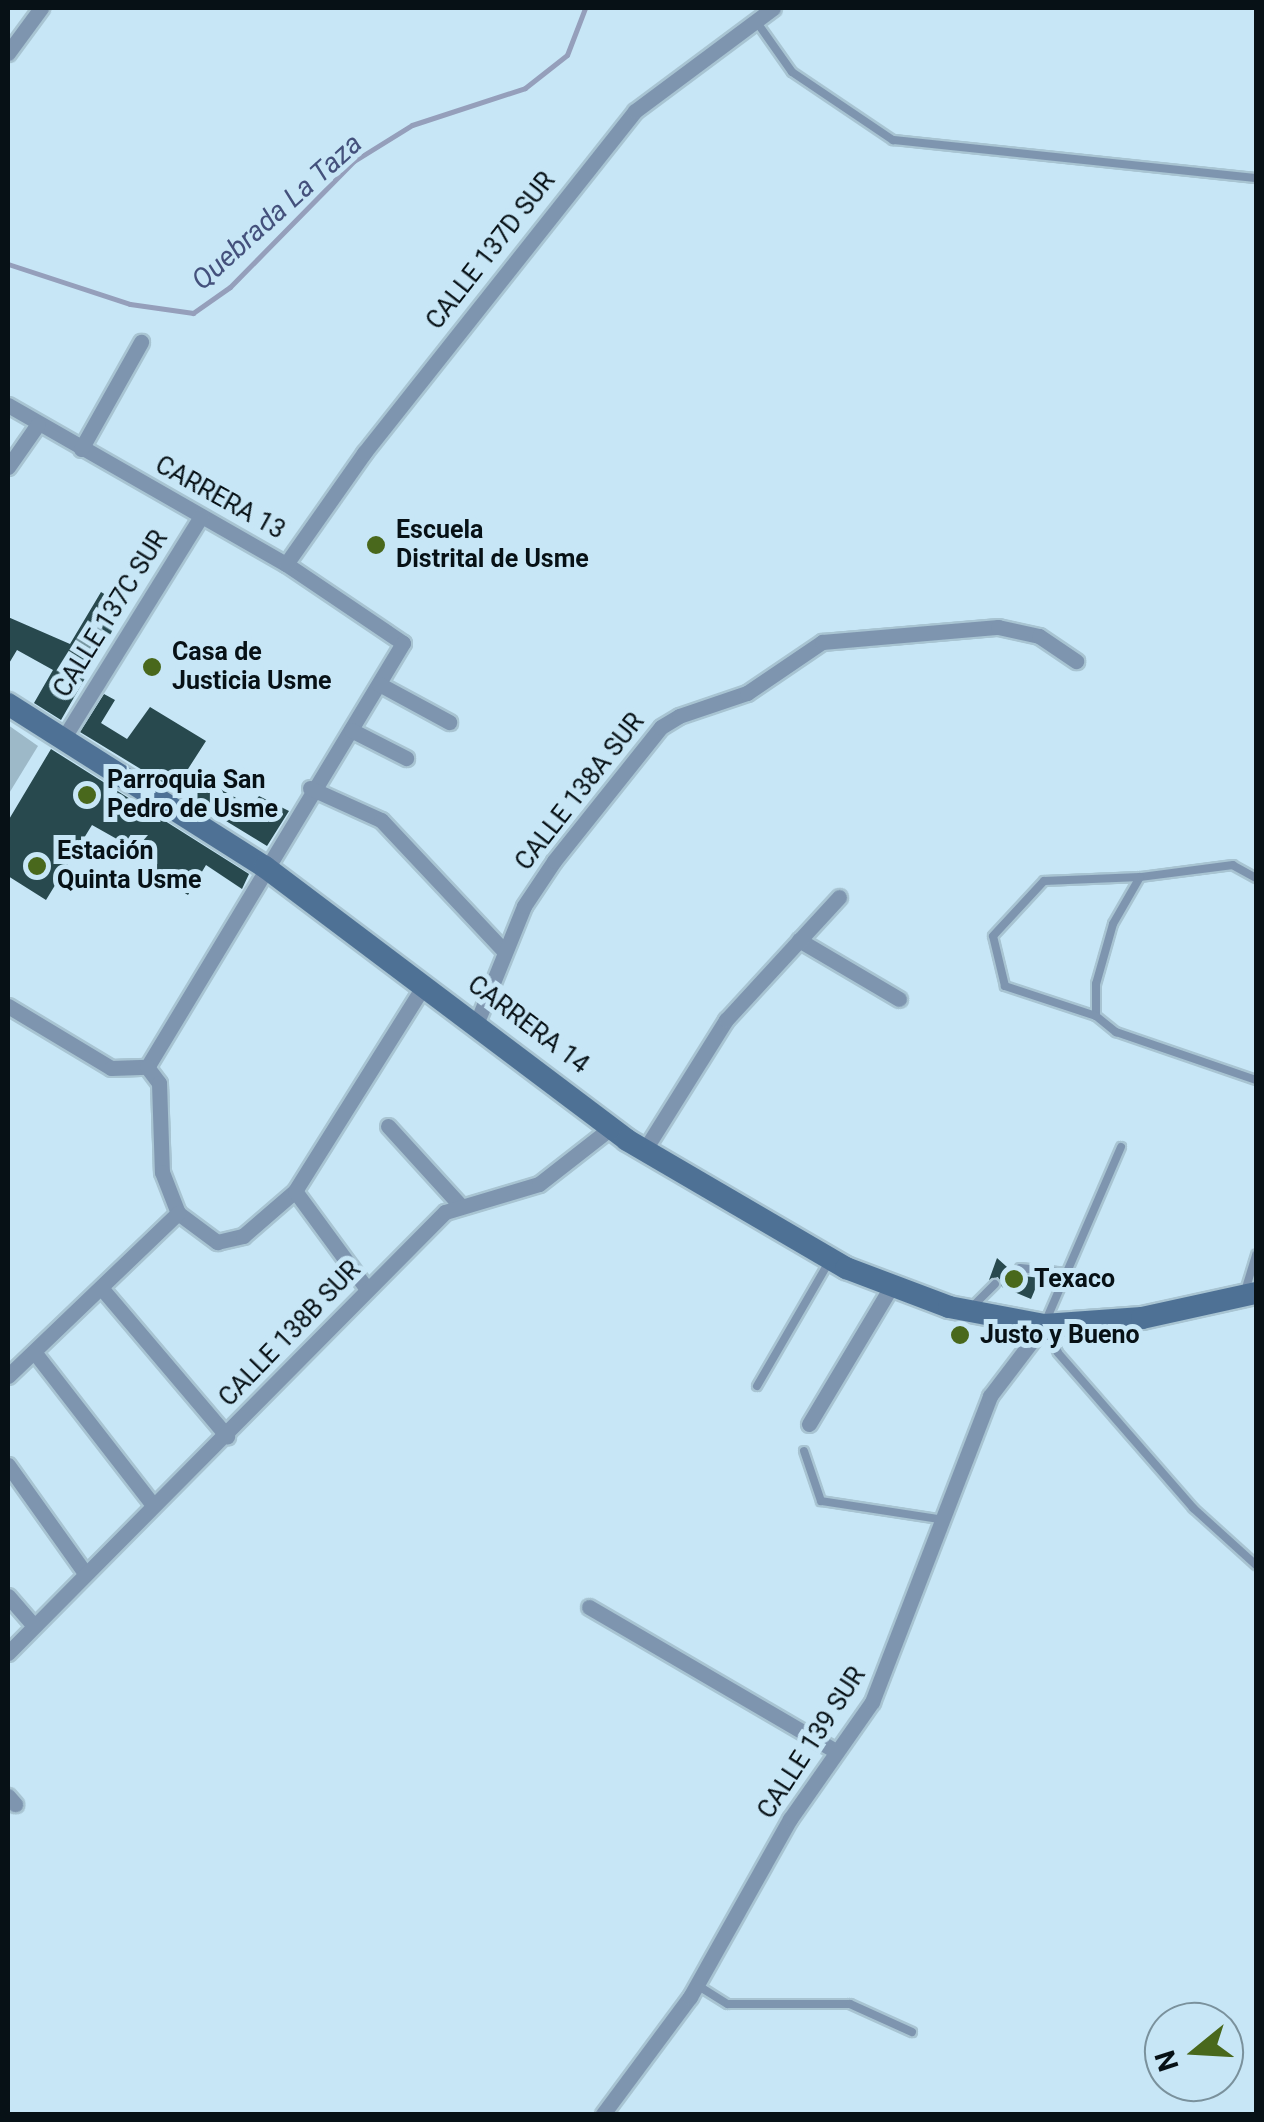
<!DOCTYPE html>
<meta charset="utf-8">
<style>
body{margin:0}
#map{position:relative;width:1264px;height:2122px;overflow:hidden;background:#c7e6f6;font-family:Roboto,sans-serif}
div>[style]{position:absolute}
.green>*{inset:0;background:#9db9c8}
.stream>*{height:5px;margin:-2.5px;padding:0 2.5px;transform-origin:2.5px;border-radius:2.5px;background:#959fbb}
.building>*{inset:0;background:#28494e}
.roads{filter:drop-shadow(2px 0 #a8c4d2) drop-shadow(-2px 0 #a8c4d2) drop-shadow(0 2px #a8c4d2) drop-shadow(0 -2px #a8c4d2)}
.lane>*{height:8px;margin:-4px;padding:0 4px;transform-origin:4px;border-radius:4px;background:#7e95af}
.street>*{height:15px;margin:-7.5px;padding:0 7.5px;transform-origin:7.5px;border-radius:7.5px;background:#7e95af}
.secondary>*{height:22px;margin:-11px;padding:0 11px;transform-origin:11px;border-radius:11px;background:#4e7195}
.dots>*{width:28px;height:28px;translate:-50% -50%;box-sizing:border-box;border:5px solid #c7e6f6;border-radius:50%}
span{translate:-50% -50%;white-space:nowrap;text-align:center;line-height:1.15;-webkit-text-stroke:10px #c7e6f6;paint-order:stroke}
.street-label{font-size:25px;color:#071116}
.poi-label{font-size:25px;color:#071116;font-weight:700}
.left{translate:0 -50%;text-align:left}
.water-label{font-size:28px;color:#44517c;font-style:italic}
.frame{position:absolute;inset:0;border:10px solid #071116;pointer-events:none}
.north{position:absolute;left:1144px;top:2002px;width:100px;height:100px;box-sizing:border-box;background:#c7e6f6;border:2px solid #7a919c;border-radius:50%;rotate:252deg;font-size:28px;font-weight:700;line-height:40px;text-align:center;color:#071116}
.north::after{content:'';display:block;margin:auto;width:35px;height:45px;background:#49681c;clip-path:polygon(50% 0,100% 100%,50% 72%,0 100%)}
</style>
<div id="map">
<div class="green">
<i style="clip-path:polygon(8px 725px,38px 746px,8px 795px)"></i>
</div>
<div class="stream">
<i style="left:8px;top:264px;width:128px;rotate:18.2deg"></i>
<i style="left:130px;top:304px;width:64px;rotate:8.1deg"></i>
<i style="left:193px;top:313px;width:45px;rotate:-35.1deg"></i>
<i style="left:230px;top:287px;width:177px;rotate:-45.5deg"></i>
<i style="left:354px;top:161px;width:68px;rotate:-31.8deg"></i>
<i style="left:412px;top:125px;width:119px;rotate:-18.1deg"></i>
<i style="left:525px;top:88px;width:53px;rotate:-38.2deg"></i>
<i style="left:567px;top:55px;width:50px;rotate:-69deg"></i>
</div>
<div class="building">
<i style="clip-path:polygon(101px 592px,126px 607px,61px 720px,34px 703px,53px 670px,17px 650px,8px 665px,8px 617px,70px 644px)"></i>
<i style="clip-path:polygon(104px 694px,115px 700px,101px 723px,127px 739px,150px 707px,206px 741px,188px 769px,251px 807px,259px 796px,289px 811px,267px 846px,80px 732px)"></i>
<i style="clip-path:polygon(51px 749px,249px 874px,242px 889px,206px 865px,188px 895px,175px 887px,172px 893px,138px 873px,147px 856px,92px 825px,46px 900px,8px 876px,8px 821px)"></i>
<i style="clip-path:polygon(997px 1258px,1016px 1275px,1040px 1278px,1031px 1299px,1002px 1287px,998px 1277px,989px 1280px)"></i>
</div>
<div class="roads">
<div class="lane">
<i style="left:756px;top:21px;width:62px;rotate:54.8deg"></i>
<i style="left:792px;top:72px;width:122px;rotate:34deg"></i>
<i style="left:893px;top:140px;width:365px;rotate:6deg"></i>
<i style="left:1256px;top:878px;width:26px;rotate:-151deg"></i>
<i style="left:1233px;top:865px;width:94px;rotate:172.6deg"></i>
<i style="left:1140px;top:877px;width:54px;rotate:119.9deg"></i>
<i style="left:1113px;top:924px;width:62px;rotate:105.8deg"></i>
<i style="left:1096px;top:984px;width:32px;rotate:90deg"></i>
<i style="left:1096px;top:1016px;width:26px;rotate:39deg"></i>
<i style="left:1116px;top:1032px;width:148px;rotate:18.9deg"></i>
<i style="left:1096px;top:1016px;width:96px;rotate:-161.8deg"></i>
<i style="left:1005px;top:986px;width:51px;rotate:-103.5deg"></i>
<i style="left:993px;top:936px;width:75px;rotate:-47.2deg"></i>
<i style="left:1044px;top:881px;width:96px;rotate:-2.4deg"></i>
<i style="left:1121px;top:1147px;width:194px;rotate:113.4deg"></i>
<i style="left:1044px;top:1325px;width:31px;rotate:63deg"></i>
<i style="left:1058px;top:1353px;width:206px;rotate:48.9deg"></i>
<i style="left:1193px;top:1508px;width:85px;rotate:42.1deg"></i>
<i style="left:1020px;top:1268px;width:47px;rotate:6.1deg"></i>
<i style="left:1245px;top:1291px;width:38px;rotate:-73deg"></i>
<i style="left:973px;top:1306px;width:31px;rotate:-45deg"></i>
<i style="left:757px;top:1386px;width:146px;rotate:-59.9deg"></i>
<i style="left:804px;top:1451px;width:53px;rotate:71.2deg"></i>
<i style="left:821px;top:1501px;width:119px;rotate:8.7deg"></i>
<i style="left:697px;top:1985px;width:36px;rotate:32deg"></i>
<i style="left:728px;top:2004px;width:122px"></i>
<i style="left:850px;top:2004px;width:68px;rotate:24.3deg"></i>
</div>
<div class="street">
<i style="left:8px;top:53px;width:56px;rotate:-53.7deg"></i>
<i style="left:8px;top:405px;width:320px;rotate:29.8deg"></i>
<i style="left:286px;top:564px;width:141px;rotate:34deg"></i>
<i style="left:403px;top:643px;width:495px;rotate:121.1deg"></i>
<i style="left:81px;top:449px;width:123px;rotate:-60.7deg"></i>
<i style="left:8px;top:467px;width:52px;rotate:-55.1deg"></i>
<i style="left:286px;top:564px;width:136px;rotate:-54.9deg"></i>
<i style="left:364px;top:453px;width:436px;rotate:-51.6deg"></i>
<i style="left:635px;top:111px;width:172px;rotate:-36.7deg"></i>
<i style="left:379px;top:684px;width:80px;rotate:28.5deg"></i>
<i style="left:351px;top:730px;width:62px;rotate:27deg"></i>
<i style="left:63px;top:739px;width:262px;rotate:-58.2deg"></i>
<i style="left:310px;top:788px;width:78px;rotate:24.3deg"></i>
<i style="left:381px;top:820px;width:180px;rotate:46.8deg"></i>
<i style="left:799px;top:940px;width:116px;rotate:30.5deg"></i>
<i style="left:8px;top:1006px;width:120px;rotate:31deg"></i>
<i style="left:111px;top:1068px;width:36px;rotate:-2deg"></i>
<i style="left:477px;top:1022px;width:125px;rotate:-67.9deg"></i>
<i style="left:524px;top:906px;width:54px;rotate:-56.3deg"></i>
<i style="left:554px;top:861px;width:171px;rotate:-51.4deg"></i>
<i style="left:661px;top:727px;width:21px;rotate:-31deg"></i>
<i style="left:679px;top:716px;width:72px;rotate:-18.7deg"></i>
<i style="left:747px;top:693px;width:91px;rotate:-34.2deg"></i>
<i style="left:822px;top:642px;width:177px;rotate:-4.9deg"></i>
<i style="left:998px;top:627px;width:42px;rotate:12.4deg"></i>
<i style="left:1039px;top:636px;width:45px;rotate:34deg"></i>
<i style="left:147px;top:1067px;width:20px;rotate:53deg"></i>
<i style="left:159px;top:1083px;width:89px;rotate:88.1deg"></i>
<i style="left:162px;top:1172px;width:44px;rotate:68.7deg"></i>
<i style="left:178px;top:1213px;width:49px;rotate:36.6deg"></i>
<i style="left:217px;top:1242px;width:27px;rotate:-13deg"></i>
<i style="left:243px;top:1236px;width:69px;rotate:-40.9deg"></i>
<i style="left:295px;top:1191px;width:244px;rotate:-57.9deg"></i>
<i style="left:388px;top:1126px;width:105px;rotate:47.7deg"></i>
<i style="left:644px;top:1151px;width:155px;rotate:-58deg"></i>
<i style="left:726px;top:1020px;width:167px;rotate:-47.4deg"></i>
<i style="left:295px;top:1191px;width:122px;rotate:53.7deg"></i>
<i style="left:103px;top:1290px;width:192px;rotate:49.7deg"></i>
<i style="left:35px;top:1353px;width:192px;rotate:52.2deg"></i>
<i style="left:8px;top:1376px;width:236px;rotate:-43.8deg"></i>
<i style="left:809px;top:1424px;width:160px;rotate:-59.1deg"></i>
<i style="left:8px;top:1465px;width:133px;rotate:54.5deg"></i>
<i style="left:8px;top:1596px;width:38px;rotate:49deg"></i>
<i style="left:589px;top:1607px;width:285px;rotate:30.3deg"></i>
<i style="left:8px;top:1653px;width:621px;rotate:-45.26deg"></i>
<i style="left:445px;top:1212px;width:98px;rotate:-16.6deg"></i>
<i style="left:539px;top:1184px;width:93px;rotate:-38deg"></i>
<i style="left:8px;top:1796px;width:11px;rotate:49deg"></i>
<i style="left:603px;top:2114px;width:146px;rotate:-53.4deg"></i>
<i style="left:690px;top:1997px;width:204px;rotate:-60.7deg"></i>
<i style="left:790px;top:1819px;width:143px;rotate:-55deg"></i>
<i style="left:872px;top:1702px;width:328px;rotate:-68.9deg"></i>
<i style="left:990px;top:1396px;width:89px;rotate:-52.7deg"></i>
</div>
<div class="secondary">
<i style="left:8px;top:704px;width:304px;rotate:32.4deg"></i>
<i style="left:265px;top:867px;width:453px;rotate:37deg"></i>
<i style="left:627px;top:1140px;width:254px;rotate:30.3deg"></i>
<i style="left:846px;top:1268px;width:110px;rotate:20.7deg"></i>
<i style="left:949px;top:1307px;width:97px;rotate:10.7deg"></i>
<i style="left:1044px;top:1325px;width:98px;rotate:-4.1deg"></i>
<i style="left:1142px;top:1318px;width:117px;rotate:-12.4deg"></i>
</div>
</div>
<div class="dots">
<i style="left:376px;top:545px;background:#49681c"></i>
<i style="left:152px;top:667px;background:#49681c"></i>
<i style="left:87px;top:795px;background:#49681c"></i>
<i style="left:37px;top:866px;background:#49681c"></i>
<i style="left:1014px;top:1279px;background:#49681c"></i>
<i style="left:960px;top:1335px;background:#49681c"></i>
</div>
<div class="street-label">
<span style="left:491px;top:251px;rotate:-52deg">CALLE 137D SUR</span>
<span style="left:220px;top:498px;rotate:29deg">CARRERA 13</span>
<span style="left:111px;top:614px;rotate:-58deg">CALLE 137C SUR</span>
<span style="left:580px;top:792px;rotate:-52deg">CALLE 138A SUR</span>
<span style="left:528px;top:1025px;rotate:37deg">CARRERA 14</span>
<span style="left:290px;top:1334px;rotate:-46deg">CALLE 138B SUR</span>
<span style="left:812px;top:1743px;rotate:-57deg">CALLE 139 SUR</span>
</div>
<div class="poi-label">
<span class="left" style="left:396px;top:545px">Escuela<br>Distrital de Usme</span>
<span class="left" style="left:172px;top:667px">Casa de<br>Justicia Usme</span>
<span class="left" style="left:107px;top:795px">Parroquia San<br>Pedro de Usme</span>
<span class="left" style="left:57px;top:866px">Estación<br>Quinta Usme</span>
<span class="left" style="left:1034px;top:1279px">Texaco</span>
<span class="left" style="left:980px;top:1335px">Justo y Bueno</span>
</div>
<div class="water-label">
<span style="left:277px;top:212px;rotate:-42deg">Quebrada La Taza</span>
</div>
<div class="frame"></div>
<div class="north">N</div>
</div>
